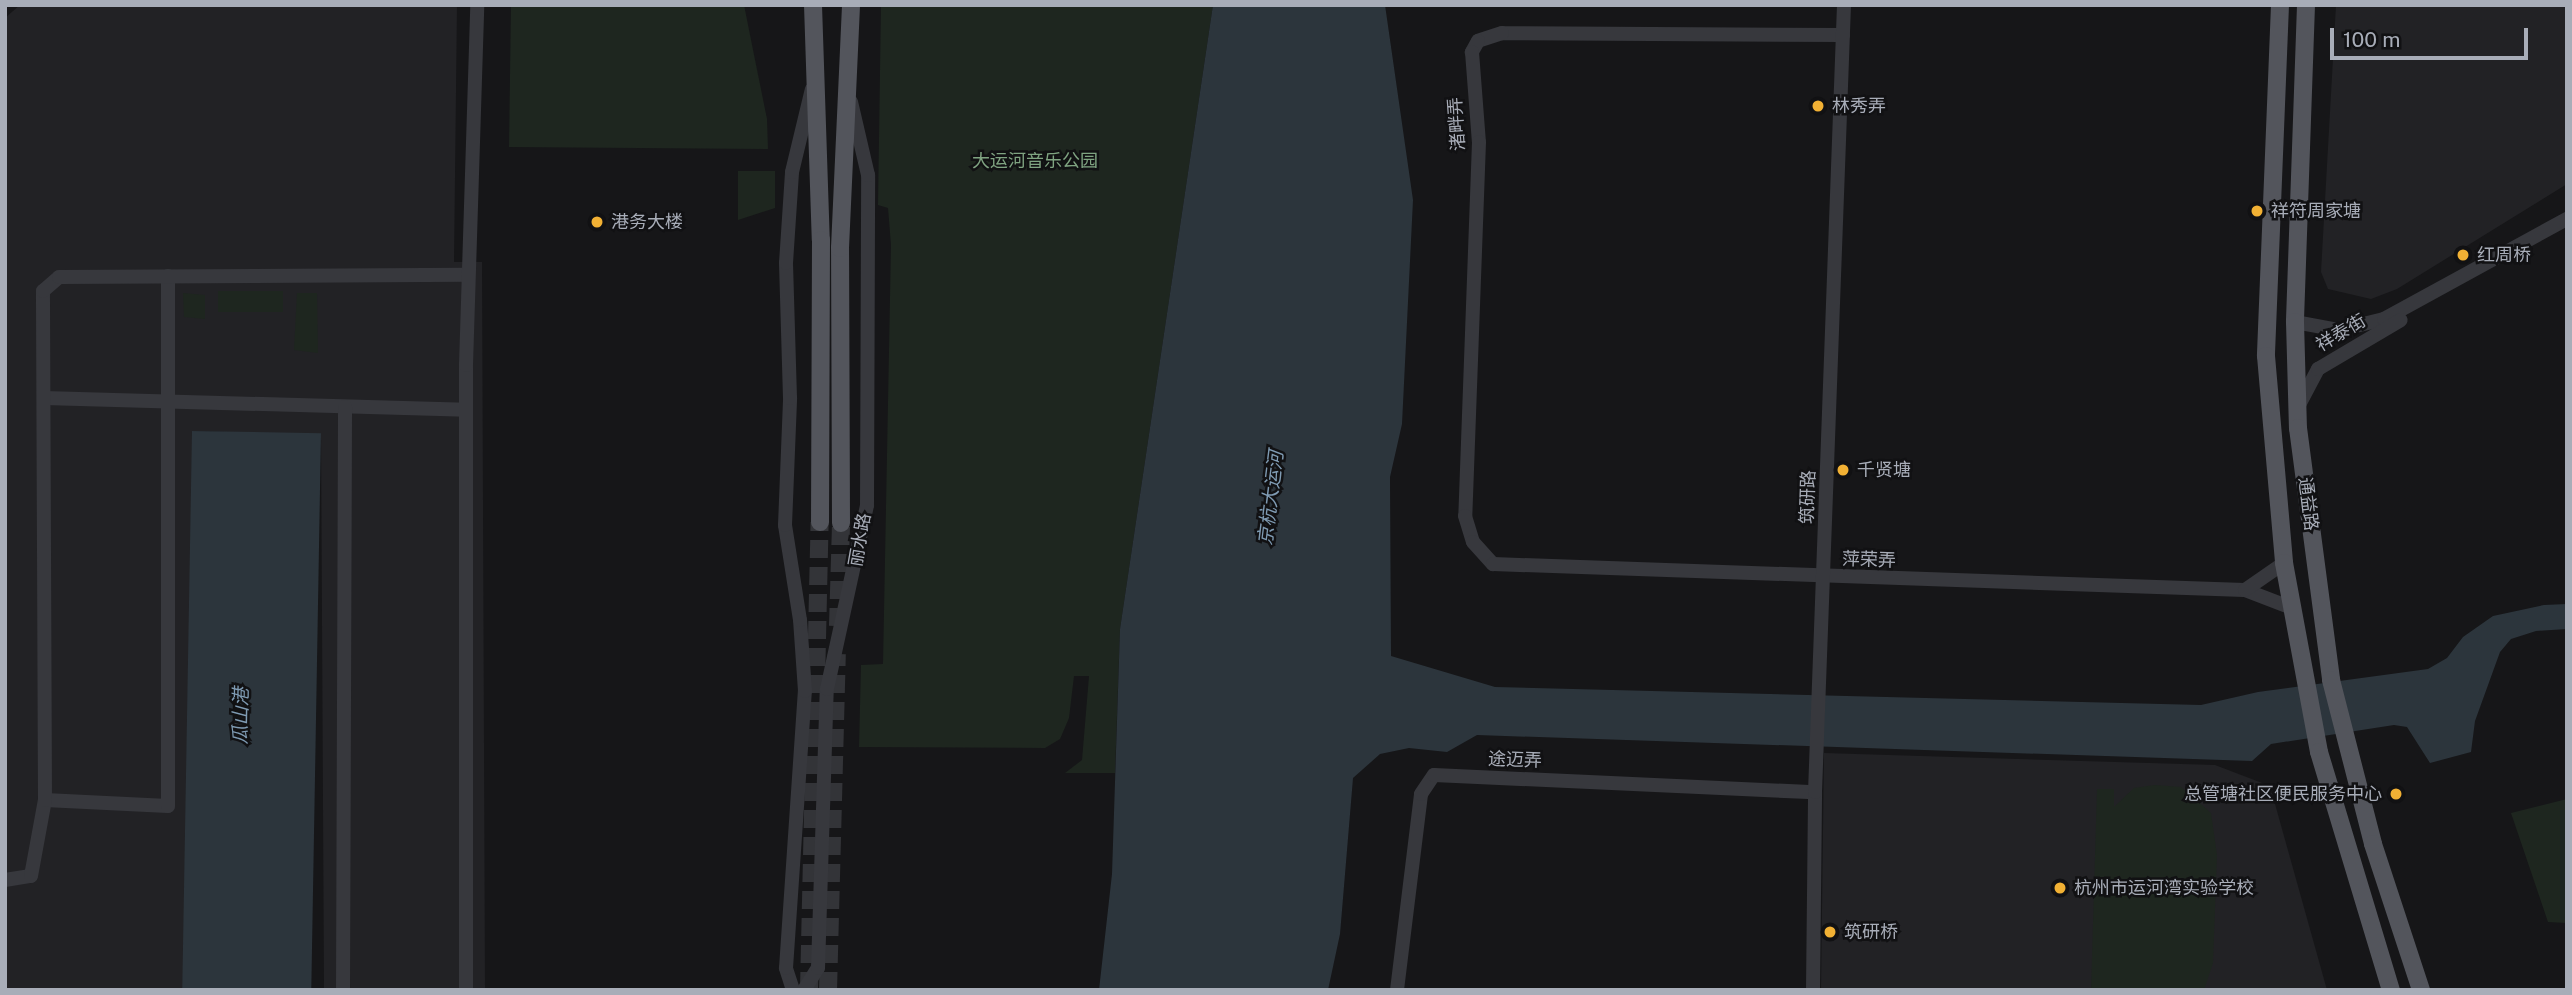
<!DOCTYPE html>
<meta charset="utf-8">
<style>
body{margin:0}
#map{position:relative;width:2572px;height:995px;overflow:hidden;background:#161618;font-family:"Public Sans","Noto Sans SC",sans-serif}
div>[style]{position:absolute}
.built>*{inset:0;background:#222225}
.green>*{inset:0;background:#1e261f;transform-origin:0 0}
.water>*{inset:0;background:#2c353c;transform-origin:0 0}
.major-tunnel>*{height:18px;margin-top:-9px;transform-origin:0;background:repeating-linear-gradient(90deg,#333438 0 18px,transparent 0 27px)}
.minor>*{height:14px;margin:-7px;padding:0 7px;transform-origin:7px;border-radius:7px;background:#37383d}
.major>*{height:18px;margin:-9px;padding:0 9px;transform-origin:9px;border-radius:9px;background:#53555c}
.dots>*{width:19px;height:19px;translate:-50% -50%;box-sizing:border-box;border:4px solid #111113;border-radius:50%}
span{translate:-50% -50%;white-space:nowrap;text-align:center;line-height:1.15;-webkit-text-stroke:5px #111113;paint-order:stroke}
.poi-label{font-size:18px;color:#a8adb8}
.left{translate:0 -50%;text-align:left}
.right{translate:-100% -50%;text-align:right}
.street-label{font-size:18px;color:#a8adb8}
.park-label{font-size:18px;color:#7fa381}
.water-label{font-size:19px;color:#7f9bb3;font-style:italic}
.frame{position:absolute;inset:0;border:7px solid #a8adb8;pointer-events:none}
.scale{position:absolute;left:2330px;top:28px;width:198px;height:32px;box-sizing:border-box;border:4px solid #a8adb8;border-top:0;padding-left:9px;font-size:21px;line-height:24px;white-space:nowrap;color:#a8adb8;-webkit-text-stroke:5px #111113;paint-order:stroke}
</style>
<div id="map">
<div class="built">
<i style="clip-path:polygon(20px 5px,457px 5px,454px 262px,482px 262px,485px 990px,324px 990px,321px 435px,193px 431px,183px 990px,5px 990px,5px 18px)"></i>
<i style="clip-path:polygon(2336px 5px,2567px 5px,2567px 184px,2397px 289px,2371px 299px,2328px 289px,2321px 272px)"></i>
<i style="clip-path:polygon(1824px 753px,2215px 765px,2270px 786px,2327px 990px,1821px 990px)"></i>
</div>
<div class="green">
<i style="clip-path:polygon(511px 5px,744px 5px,767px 119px,768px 149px,509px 147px)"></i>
<i style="clip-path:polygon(881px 5px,1213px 5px,1120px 629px,1115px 773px,1065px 773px,1082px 760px,1089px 676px,1074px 676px,1069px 718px,1060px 739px,1045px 748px,859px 747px,861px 665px,883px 664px,891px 245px,888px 208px,878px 205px)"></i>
<i style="clip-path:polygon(738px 171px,775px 171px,775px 208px,738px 220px)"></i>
<i style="left:218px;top:291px;width:65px;height:21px"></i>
<i style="clip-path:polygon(183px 293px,205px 295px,205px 319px,184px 317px)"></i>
<i style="clip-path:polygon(297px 293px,317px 293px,318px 353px,294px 350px)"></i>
<i style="clip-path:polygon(2155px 785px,2181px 787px,2211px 813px,2217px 855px,2213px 963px,2204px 990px,2091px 990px,2097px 789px,2114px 789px,2114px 807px,2134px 788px)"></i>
<i style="clip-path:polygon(2567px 799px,2567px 923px,2548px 922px,2511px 813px)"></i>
</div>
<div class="water">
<i style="clip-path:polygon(1213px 5px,1385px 5px,1413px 200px,1402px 424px,1390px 477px,1391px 656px,1495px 687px,2201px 705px,2258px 692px,2428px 669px,2447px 658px,2463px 637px,2493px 616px,2544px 605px,2567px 604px,2567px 629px,2536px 631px,2511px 639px,2500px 652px,2475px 721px,2471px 752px,2430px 763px,2407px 727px,2394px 725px,2271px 744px,2252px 761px,1477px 735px,1447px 752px,1409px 748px,1380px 754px,1353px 778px,1340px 934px,1328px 990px,1099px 990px,1112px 874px,1120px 629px)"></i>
<i style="left:192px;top:431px;width:129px;height:559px;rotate:1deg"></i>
</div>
<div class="major-tunnel">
<i style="left:838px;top:626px;width:103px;rotate:-88.3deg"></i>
<i style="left:809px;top:990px;width:468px;rotate:-88.7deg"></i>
<i style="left:828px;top:990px;width:336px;rotate:-88.5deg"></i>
</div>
<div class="minor">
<i style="left:1843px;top:35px;width:341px;rotate:-179.7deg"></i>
<i style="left:1502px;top:33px;width:25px;rotate:162deg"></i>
<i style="left:1478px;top:41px;width:13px;rotate:119deg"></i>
<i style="left:1472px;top:52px;width:90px;rotate:85.6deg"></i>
<i style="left:1479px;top:142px;width:374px;rotate:92.1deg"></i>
<i style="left:1465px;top:516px;width:27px;rotate:73deg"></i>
<i style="left:1473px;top:542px;width:30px;rotate:48deg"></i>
<i style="left:1493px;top:564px;width:752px;rotate:1.98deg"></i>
<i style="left:2245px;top:590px;width:50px;rotate:21deg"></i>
<i style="left:2295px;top:322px;width:45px;rotate:10.3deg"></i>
<i style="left:2339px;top:330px;width:46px;rotate:-13.7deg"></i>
<i style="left:2384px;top:319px;width:209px;rotate:-28.7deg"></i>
<i style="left:44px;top:398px;width:422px;rotate:1.6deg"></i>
<i style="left:2299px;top:405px;width:41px;rotate:-62.2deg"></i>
<i style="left:2318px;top:369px;width:96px;rotate:-30.6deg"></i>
<i style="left:2245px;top:590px;width:47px;rotate:-34.7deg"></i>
<i style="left:45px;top:800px;width:123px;rotate:2.8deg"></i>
<i style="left:168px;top:806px;width:530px;rotate:-90deg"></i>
<i style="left:5px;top:880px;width:26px;rotate:-9deg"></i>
<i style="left:31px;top:876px;width:77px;rotate:-79.6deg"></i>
<i style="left:45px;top:800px;width:509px;rotate:-90.23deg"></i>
<i style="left:43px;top:291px;width:21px;rotate:-41deg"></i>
<i style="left:59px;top:277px;width:409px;rotate:-0.3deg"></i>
<i style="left:343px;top:990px;width:583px;rotate:-89.8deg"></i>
<i style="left:466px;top:990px;width:625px;rotate:-90deg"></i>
<i style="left:466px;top:365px;width:360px;rotate:-88.2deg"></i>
<i style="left:793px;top:990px;width:23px;rotate:-108deg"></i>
<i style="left:786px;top:968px;width:278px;rotate:-86.1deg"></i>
<i style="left:805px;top:691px;width:71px;rotate:-94deg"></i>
<i style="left:800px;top:620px;width:96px;rotate:-99deg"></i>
<i style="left:785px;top:525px;width:127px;rotate:-87.7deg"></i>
<i style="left:790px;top:398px;width:135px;rotate:-91.7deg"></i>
<i style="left:786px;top:263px;width:91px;rotate:-86.2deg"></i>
<i style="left:792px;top:172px;width:85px;rotate:-76.5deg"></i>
<i style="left:804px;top:990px;width:26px;rotate:-58deg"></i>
<i style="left:818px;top:968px;width:279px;rotate:-88.2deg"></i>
<i style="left:827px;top:689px;width:188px;rotate:-77.7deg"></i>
<i style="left:867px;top:505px;width:330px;rotate:-89.8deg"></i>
<i style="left:868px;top:175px;width:75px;rotate:-103.1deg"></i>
<i style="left:1397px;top:990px;width:197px;rotate:-83deg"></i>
<i style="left:1421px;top:794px;width:23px;rotate:-56deg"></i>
<i style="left:1434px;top:775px;width:381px;rotate:2.6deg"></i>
<i style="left:1813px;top:990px;width:198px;rotate:-89.4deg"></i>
<i style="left:1815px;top:792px;width:788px;rotate:-87.89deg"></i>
</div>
<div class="major">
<i style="left:813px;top:5px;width:235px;rotate:88.1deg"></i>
<i style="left:821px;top:240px;width:282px;rotate:90.2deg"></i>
<i style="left:2280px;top:5px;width:351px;rotate:92.3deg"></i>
<i style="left:2266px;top:356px;width:208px;rotate:85deg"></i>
<i style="left:2284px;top:563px;width:192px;rotate:79.5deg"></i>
<i style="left:2319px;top:752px;width:249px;rotate:73.2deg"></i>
<i style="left:2306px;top:5px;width:317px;rotate:92deg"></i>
<i style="left:2295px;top:322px;width:106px;rotate:88.4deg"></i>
<i style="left:2298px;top:428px;width:254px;rotate:82.5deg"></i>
<i style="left:2331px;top:680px;width:169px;rotate:75.6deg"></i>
<i style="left:2373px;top:844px;width:154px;rotate:71.8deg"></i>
<i style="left:841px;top:523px;width:275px;rotate:-90.2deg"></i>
<i style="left:840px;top:248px;width:243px;rotate:-87.4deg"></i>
</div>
<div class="dots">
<i style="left:1818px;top:106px;background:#f2b134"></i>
<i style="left:2257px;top:211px;background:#f2b134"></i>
<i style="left:597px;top:222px;background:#f2b134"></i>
<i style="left:2463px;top:255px;background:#f2b134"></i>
<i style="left:1843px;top:470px;background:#f2b134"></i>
<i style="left:2396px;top:794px;background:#f2b134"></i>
<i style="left:2060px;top:888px;background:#f2b134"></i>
<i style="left:1830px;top:932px;background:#f2b134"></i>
</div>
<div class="poi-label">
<span class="left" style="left:1832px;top:106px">林秀弄</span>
<span class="left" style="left:2271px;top:211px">祥符周家塘</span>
<span class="left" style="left:611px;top:222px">港务大楼</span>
<span class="left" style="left:2477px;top:255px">红周桥</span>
<span class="left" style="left:1857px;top:470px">千贤塘</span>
<span class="right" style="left:2382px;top:794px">总管塘社区便民服务中心</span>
<span class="left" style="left:2074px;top:888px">杭州市运河湾实验学校</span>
<span class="left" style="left:1844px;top:932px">筑研桥</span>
</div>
<div class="street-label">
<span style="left:1457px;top:124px;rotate:-94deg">渚畔弄</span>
<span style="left:2341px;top:333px;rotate:-31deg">祥泰街</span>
<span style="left:1808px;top:497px;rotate:-88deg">筑研路</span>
<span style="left:2308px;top:504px;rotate:83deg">通益路</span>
<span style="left:860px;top:540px;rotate:-80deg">丽水路</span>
<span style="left:1869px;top:560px;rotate:2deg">萍荣弄</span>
<span style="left:1515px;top:760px;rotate:2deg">途迈弄</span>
</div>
<div class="park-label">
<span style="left:1035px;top:161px">大运河音乐公园</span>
</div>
<div class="water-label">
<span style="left:1271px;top:498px;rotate:-83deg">京杭大运河</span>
<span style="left:241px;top:716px;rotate:-89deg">瓜山港</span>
</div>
<div class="frame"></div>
<div class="scale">100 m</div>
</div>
